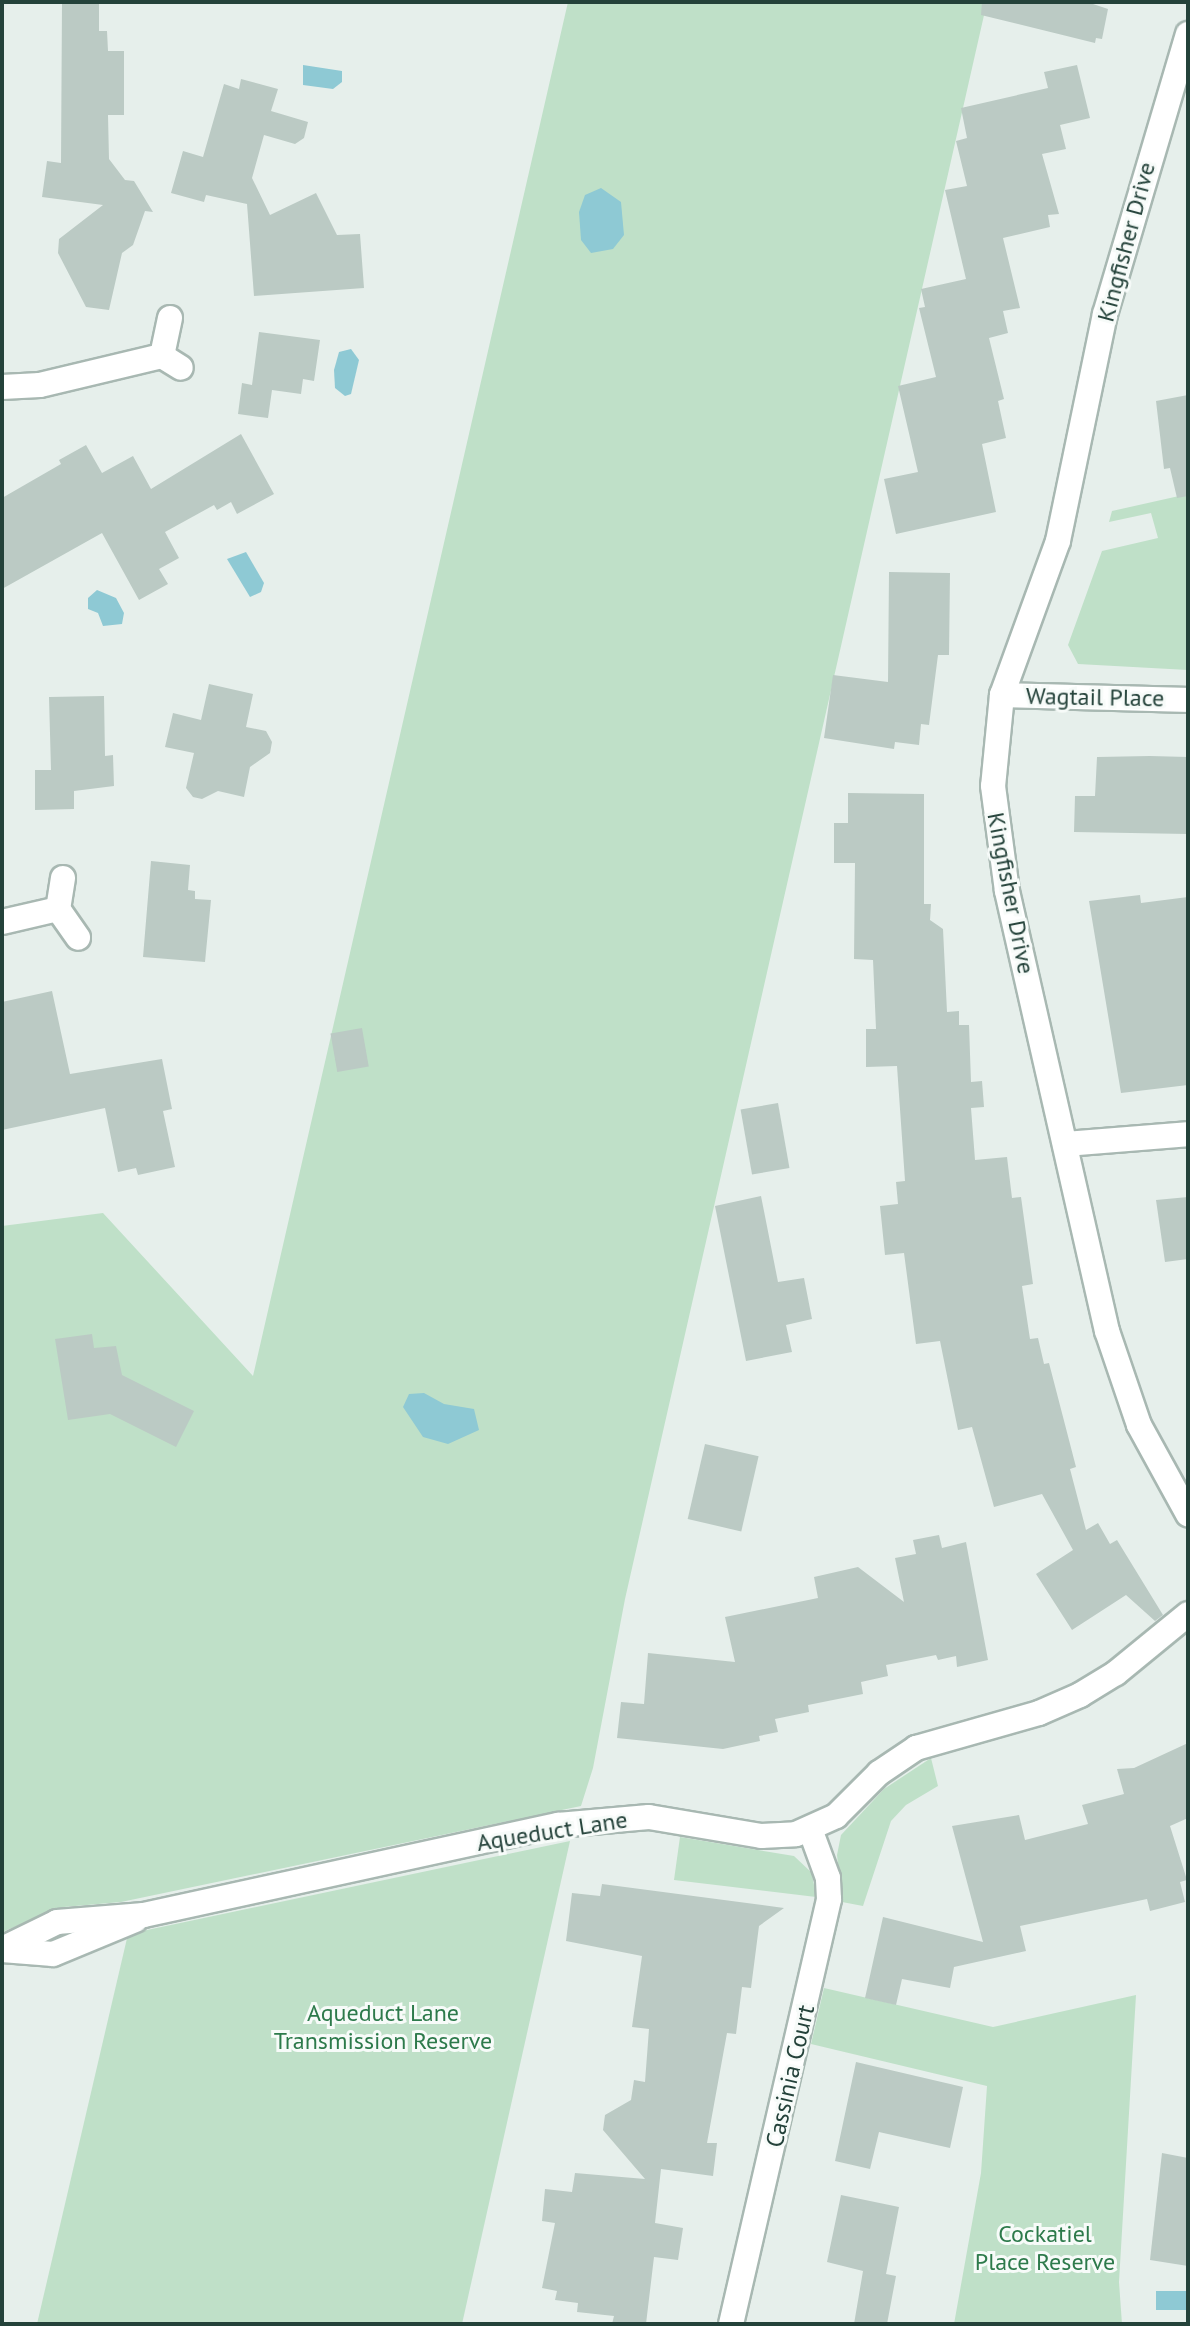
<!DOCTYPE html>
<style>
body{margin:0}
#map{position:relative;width:1190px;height:2326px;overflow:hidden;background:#e6efeb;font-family:"PT Sans",sans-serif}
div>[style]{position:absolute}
.green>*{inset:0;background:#bfe0c8}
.water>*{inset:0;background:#8ec9d4;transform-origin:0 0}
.building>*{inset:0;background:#bbcac4;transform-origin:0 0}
.roads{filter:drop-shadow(2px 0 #a8b8b2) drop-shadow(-2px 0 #a8b8b2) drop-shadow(0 2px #a8b8b2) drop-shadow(0 -2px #a8b8b2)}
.street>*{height:24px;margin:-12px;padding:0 12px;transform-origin:12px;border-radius:12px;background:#fff}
span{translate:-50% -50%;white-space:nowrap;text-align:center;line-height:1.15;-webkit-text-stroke:6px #f7fbf9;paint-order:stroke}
.street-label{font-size:24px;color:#24423a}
.park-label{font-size:24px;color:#2d7a4b}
.frame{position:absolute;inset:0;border:4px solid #24423a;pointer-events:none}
</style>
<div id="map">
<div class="green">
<i style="clip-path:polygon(568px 2px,987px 2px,625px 1599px,593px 1768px,581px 1806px,121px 1902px,64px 1907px,2px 1932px,2px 1226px,103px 1213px,253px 1376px)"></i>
<i style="clip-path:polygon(1188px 494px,1188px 670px,1078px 664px,1068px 645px,1102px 551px,1158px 538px,1151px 513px,1109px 522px,1112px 511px)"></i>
<i style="clip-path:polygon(931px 1758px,938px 1786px,906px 1805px,891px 1821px,863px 1906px,842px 1902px,837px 1855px,841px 1835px,884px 1789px)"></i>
<i style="clip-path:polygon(680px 1837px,794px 1856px,812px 1873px,816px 1897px,674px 1880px)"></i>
<i style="clip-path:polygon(570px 1841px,462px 2324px,37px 2324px,128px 1934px)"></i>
<i style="clip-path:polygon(824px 1988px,993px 2027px,1136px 1995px,1119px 2282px,1122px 2324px,954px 2324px,981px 2173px,987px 2086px,811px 2044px)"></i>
</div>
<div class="water">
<i style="clip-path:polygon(303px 65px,342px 71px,342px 82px,333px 89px,303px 85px)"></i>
<i style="clip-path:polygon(601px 188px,621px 202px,624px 235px,613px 249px,591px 253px,581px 240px,579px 212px,585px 195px)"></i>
<i style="clip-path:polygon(351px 349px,359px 360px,351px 394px,345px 396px,335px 388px,334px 370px,339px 352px)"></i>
<i style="clip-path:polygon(246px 552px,264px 583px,261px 592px,250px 597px,227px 559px)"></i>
<i style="clip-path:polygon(97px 590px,116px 598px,124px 613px,122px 624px,103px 626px,98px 613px,88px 609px,88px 598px)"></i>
<i style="clip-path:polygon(424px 1393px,444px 1404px,474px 1409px,479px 1430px,448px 1444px,423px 1437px,403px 1407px,409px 1394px)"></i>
<i style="left:1156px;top:2291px;width:32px;height:19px"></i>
</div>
<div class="building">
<i style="clip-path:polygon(62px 2px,99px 2px,99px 31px,107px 31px,108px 51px,124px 51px,124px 115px,108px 115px,109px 159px,125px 180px,134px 181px,153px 212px,145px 211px,133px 245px,122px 253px,109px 310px,86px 307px,58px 253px,59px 239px,103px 205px,42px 197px,47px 161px,61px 163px)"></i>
<i style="clip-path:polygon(982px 2px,1087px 2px,1108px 9px,1102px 39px,1096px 38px,1095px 43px,981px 15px)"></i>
<i style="clip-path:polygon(1077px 65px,1090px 118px,1060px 125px,1066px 149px,1042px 154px,1059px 214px,1048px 215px,1050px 227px,1003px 238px,1020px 308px,1003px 311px,1008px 333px,989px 338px,1004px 399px,998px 401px,1006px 438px,982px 444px,996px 512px,896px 534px,884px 479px,918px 472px,898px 386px,936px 377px,919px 308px,925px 307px,921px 289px,966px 279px,945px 190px,967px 186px,956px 141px,967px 138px,961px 108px,1048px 88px,1044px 72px)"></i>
<i style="clip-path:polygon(241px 79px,278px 89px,271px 111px,308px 122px,304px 138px,295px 144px,264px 135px,252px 178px,270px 215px,316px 193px,337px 235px,360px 234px,364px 288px,254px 296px,247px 204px,206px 195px,204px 202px,171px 193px,183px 151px,203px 157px,224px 84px,239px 89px)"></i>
<i style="clip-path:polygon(259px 332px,320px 340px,314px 381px,303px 379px,301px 394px,272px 390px,268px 418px,238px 414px,242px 383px,252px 385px)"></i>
<i style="clip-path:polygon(1188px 395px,1188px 496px,1177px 498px,1170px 468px,1164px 469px,1156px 401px)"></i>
<i style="clip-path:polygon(241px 434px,274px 494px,237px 514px,231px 502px,217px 510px,214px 505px,165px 532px,179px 558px,159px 569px,168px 584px,139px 600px,102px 533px,2px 589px,2px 498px,61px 464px,59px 460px,86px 445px,102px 473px,133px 456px,151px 489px)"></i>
<i style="clip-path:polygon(889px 572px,950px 573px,949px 655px,938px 655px,929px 725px,921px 724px,919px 745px,895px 742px,894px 749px,824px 738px,833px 675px,888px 682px)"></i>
<i style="clip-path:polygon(209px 684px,253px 694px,246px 727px,266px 731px,272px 742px,270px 753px,250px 767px,244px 797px,218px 791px,202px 799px,193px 797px,186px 788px,194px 753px,165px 747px,173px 713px,201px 720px)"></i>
<i style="clip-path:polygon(104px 696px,105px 756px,113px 755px,114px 786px,74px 791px,74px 809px,35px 810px,35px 770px,51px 770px,49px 697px)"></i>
<i style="clip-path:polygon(1150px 756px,1188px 757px,1188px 834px,1074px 832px,1075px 796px,1095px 796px,1097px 757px)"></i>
<i style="clip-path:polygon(848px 793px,924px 794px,924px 904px,931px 904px,930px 920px,943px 929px,947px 1012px,959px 1011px,959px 1025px,969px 1025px,971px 1082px,982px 1081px,984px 1107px,971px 1108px,975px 1160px,1007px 1157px,1012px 1198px,1021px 1197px,1033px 1284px,1022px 1286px,1030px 1339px,1038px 1338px,1044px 1364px,1049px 1363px,1076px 1467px,1070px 1469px,1086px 1530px,1098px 1523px,1110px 1544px,1117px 1540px,1163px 1615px,1155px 1621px,1126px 1595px,1072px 1630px,1036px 1574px,1073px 1550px,1042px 1494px,994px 1507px,972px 1427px,958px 1430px,940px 1341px,916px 1344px,904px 1253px,885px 1255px,880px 1206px,898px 1204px,896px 1182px,905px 1181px,897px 1066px,866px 1067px,866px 1029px,876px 1029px,873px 960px,854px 959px,855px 863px,834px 863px,834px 823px,848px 823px)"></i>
<i style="clip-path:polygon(151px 861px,190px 865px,188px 890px,195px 891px,195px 899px,211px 900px,205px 962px,143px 957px)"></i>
<i style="clip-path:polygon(1140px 895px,1141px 903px,1188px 897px,1188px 1085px,1121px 1093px,1089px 901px)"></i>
<i style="clip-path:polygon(52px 991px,70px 1074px,162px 1059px,172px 1109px,163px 1111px,175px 1167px,138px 1175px,136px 1168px,118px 1172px,105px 1108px,2px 1130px,2px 1002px)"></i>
<i style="left:362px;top:1028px;width:39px;height:32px;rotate:80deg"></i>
<i style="left:778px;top:1103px;width:66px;height:38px;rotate:80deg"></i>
<i style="clip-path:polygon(761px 1196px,778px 1282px,804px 1278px,812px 1319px,786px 1325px,792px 1352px,746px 1361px,715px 1206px)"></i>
<i style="clip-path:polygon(1188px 1197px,1188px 1259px,1165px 1262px,1156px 1200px)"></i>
<i style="clip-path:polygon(92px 1334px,94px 1348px,116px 1346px,122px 1375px,194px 1411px,176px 1447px,110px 1414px,68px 1420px,55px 1339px)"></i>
<i style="left:705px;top:1444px;width:55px;height:77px;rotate:13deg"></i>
<i style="clip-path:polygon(939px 1535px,942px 1548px,966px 1542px,988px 1660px,957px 1667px,956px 1656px,938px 1660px,936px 1655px,886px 1665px,888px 1676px,861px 1682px,863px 1694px,808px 1705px,809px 1712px,775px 1719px,778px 1732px,759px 1736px,760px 1741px,723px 1749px,617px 1738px,621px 1702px,644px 1704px,648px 1653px,735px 1662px,725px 1617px,818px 1598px,814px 1577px,858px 1567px,904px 1602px,895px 1558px,916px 1554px,913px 1540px)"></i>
<i style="clip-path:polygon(1188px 1743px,1188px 1818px,1170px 1826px,1187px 1880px,1180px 1882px,1185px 1902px,1150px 1911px,1147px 1899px,1020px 1926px,1026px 1951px,954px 1967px,950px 1988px,902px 1979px,896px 2005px,865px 1998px,883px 1917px,983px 1942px,952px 1826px,1019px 1815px,1025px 1840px,1088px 1824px,1082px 1805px,1124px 1794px,1117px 1769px,1134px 1768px)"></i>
<i style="clip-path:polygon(602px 1884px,784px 1908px,759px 1926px,751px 1988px,742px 1987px,736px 2034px,727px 2033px,707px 2143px,717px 2143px,713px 2176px,661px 2169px,655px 2223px,683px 2228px,678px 2260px,654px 2257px,646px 2324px,612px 2324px,614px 2316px,577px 2312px,578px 2303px,555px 2300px,557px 2291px,542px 2288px,555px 2223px,542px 2221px,545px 2189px,572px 2192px,575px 2173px,645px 2179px,603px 2130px,605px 2115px,631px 2100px,634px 2080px,645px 2082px,649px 2029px,632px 2027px,642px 1956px,566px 1941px,572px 1893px,600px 1896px)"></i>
<i style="clip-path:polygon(856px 2062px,963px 2087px,950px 2148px,879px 2132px,870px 2169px,835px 2161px)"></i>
<i style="clip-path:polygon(1162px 2153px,1188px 2158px,1188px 2266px,1150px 2260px)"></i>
<i style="clip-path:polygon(841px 2195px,899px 2207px,886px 2274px,896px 2276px,887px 2324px,854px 2324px,863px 2271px,827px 2262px)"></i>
</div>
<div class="roads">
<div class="street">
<i style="left:1188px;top:34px;width:292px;rotate:106.5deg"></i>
<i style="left:1105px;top:314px;width:232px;rotate:101.7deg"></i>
<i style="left:1058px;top:541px;width:164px;rotate:110deg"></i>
<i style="left:1002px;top:695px;width:91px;rotate:95.6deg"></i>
<i style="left:993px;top:786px;width:106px;rotate:82.4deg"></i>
<i style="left:1007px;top:891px;width:451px;rotate:77.2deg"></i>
<i style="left:1107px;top:1331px;width:99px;rotate:71.2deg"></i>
<i style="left:1139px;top:1425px;width:102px;rotate:61.2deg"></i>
<i style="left:170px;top:318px;width:39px;rotate:102deg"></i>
<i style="left:162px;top:356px;width:22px;rotate:32deg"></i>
<i style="left:2px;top:387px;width:38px;rotate:-3deg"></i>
<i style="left:40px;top:385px;width:125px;rotate:-13.4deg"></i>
<i style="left:1002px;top:695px;width:186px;rotate:1.5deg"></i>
<i style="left:63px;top:878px;width:31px;rotate:99deg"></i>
<i style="left:58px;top:909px;width:35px;rotate:55deg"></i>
<i style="left:2px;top:922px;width:57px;rotate:-13.1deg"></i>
<i style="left:1065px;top:1144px;width:123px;rotate:-4.6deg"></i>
<i style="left:2px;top:1949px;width:61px;rotate:-26.1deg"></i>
<i style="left:57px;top:1922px;width:87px;rotate:-4.6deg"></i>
<i style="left:144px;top:1915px;width:424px;rotate:-12.3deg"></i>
<i style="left:558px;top:1825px;width:91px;rotate:-5deg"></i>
<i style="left:649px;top:1817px;width:114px;rotate:9.6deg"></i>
<i style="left:761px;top:1836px;width:35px;rotate:-3deg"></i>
<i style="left:796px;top:1834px;width:44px;rotate:-24.2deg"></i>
<i style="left:836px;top:1816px;width:61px;rotate:-45deg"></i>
<i style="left:879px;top:1773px;width:45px;rotate:-34deg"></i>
<i style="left:916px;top:1748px;width:128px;rotate:-15.9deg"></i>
<i style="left:1039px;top:1713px;width:45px;rotate:-23.7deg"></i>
<i style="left:1080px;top:1695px;width:42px;rotate:-31.4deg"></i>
<i style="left:1116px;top:1673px;width:93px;rotate:-39.3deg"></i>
<i style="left:2px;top:1950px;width:51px;rotate:4.5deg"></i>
<i style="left:53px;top:1954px;width:89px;rotate:-22.5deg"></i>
<i style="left:731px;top:2324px;width:436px;rotate:-77deg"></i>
<i style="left:829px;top:1899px;width:21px;rotate:-93deg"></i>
<i style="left:828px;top:1878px;width:52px;rotate:-110.2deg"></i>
</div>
</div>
<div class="street-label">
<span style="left:1126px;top:242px;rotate:-75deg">Kingfisher Drive</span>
<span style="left:1095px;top:697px;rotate:1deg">Wagtail Place</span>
<span style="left:1011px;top:893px;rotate:79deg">Kingfisher Drive</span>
<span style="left:552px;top:1831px;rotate:-9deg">Aqueduct Lane</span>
<span style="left:790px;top:2076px;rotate:-77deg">Cassinia Court</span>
</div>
<div class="park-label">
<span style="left:383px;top:2027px">Aqueduct Lane<br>Transmission Reserve</span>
<span style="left:1045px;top:2248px">Cockatiel<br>Place Reserve</span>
</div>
<div class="frame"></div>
</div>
